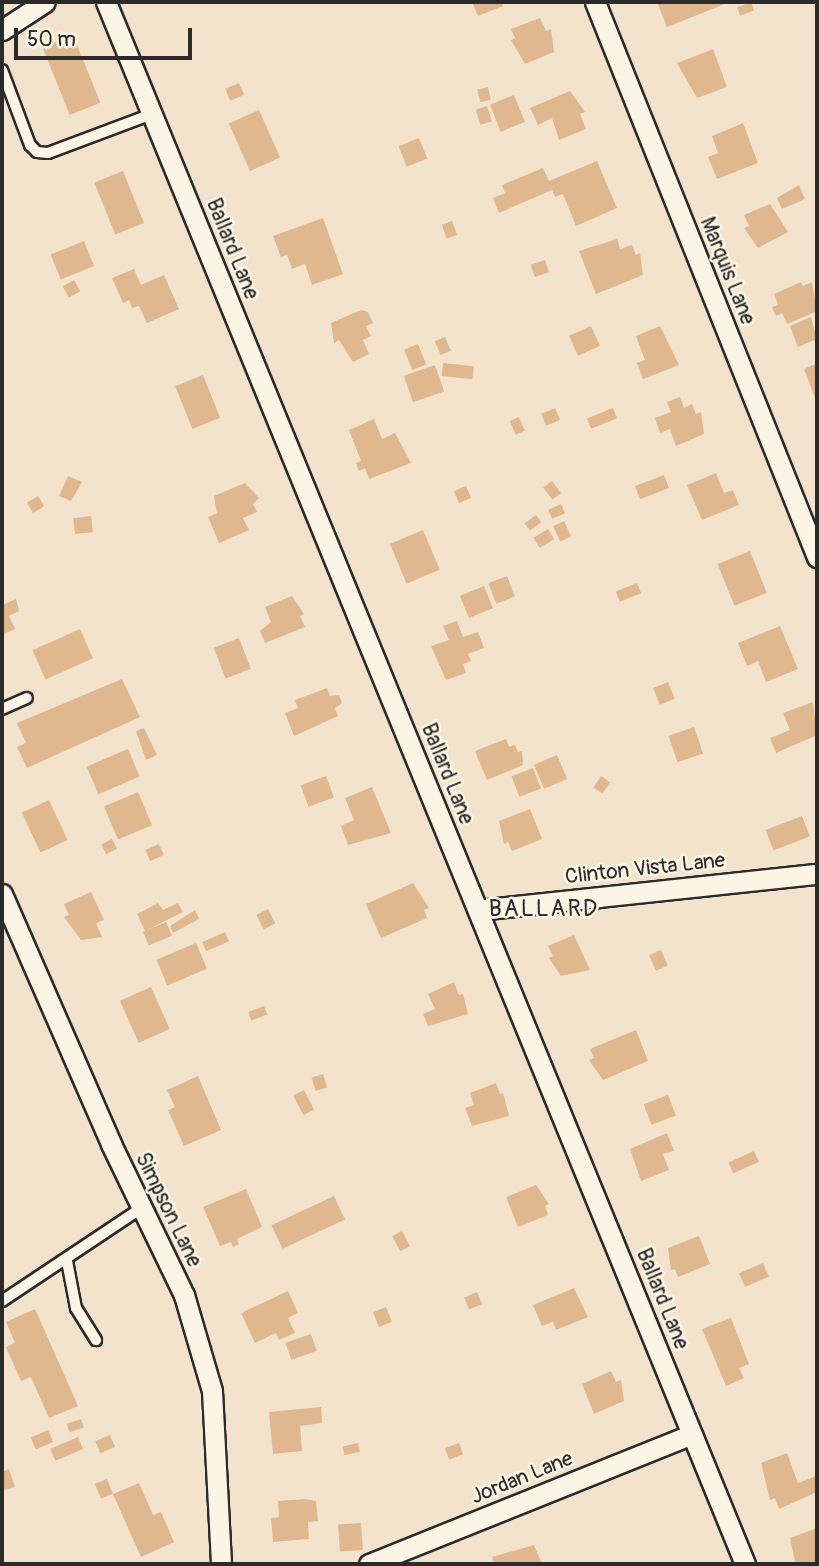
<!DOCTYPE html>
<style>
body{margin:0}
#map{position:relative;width:819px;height:1566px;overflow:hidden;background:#f3e3cc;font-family:Pangolin,sans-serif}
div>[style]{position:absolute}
.building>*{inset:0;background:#dfb890;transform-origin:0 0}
.roads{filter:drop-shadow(2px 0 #2b2b2b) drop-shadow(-2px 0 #2b2b2b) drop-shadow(0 2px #2b2b2b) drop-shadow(0 -2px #2b2b2b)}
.service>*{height:10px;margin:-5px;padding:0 5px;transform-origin:5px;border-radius:5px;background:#fcf5e5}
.minor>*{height:19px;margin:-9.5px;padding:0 9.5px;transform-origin:9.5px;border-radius:9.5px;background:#fcf5e5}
span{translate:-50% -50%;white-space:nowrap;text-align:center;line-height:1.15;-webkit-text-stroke:5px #fcf5e5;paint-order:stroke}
.street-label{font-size:21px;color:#2b2b2b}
.neighbourhood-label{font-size:23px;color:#2b2b2b;letter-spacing:2px}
.frame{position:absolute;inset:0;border:4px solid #2b2b2b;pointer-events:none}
.scale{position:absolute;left:14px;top:28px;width:178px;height:32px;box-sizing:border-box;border:4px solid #2b2b2b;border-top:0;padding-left:9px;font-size:21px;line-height:24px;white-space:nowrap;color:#2b2b2b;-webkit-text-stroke:5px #fcf5e5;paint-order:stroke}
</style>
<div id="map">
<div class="building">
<i style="clip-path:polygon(472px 2px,501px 2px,503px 6px,478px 16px)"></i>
<i style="clip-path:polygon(657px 2px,730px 2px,667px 27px)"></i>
<i style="left:751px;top:2px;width:9px;height:15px;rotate:69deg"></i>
<i style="clip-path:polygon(540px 18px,546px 31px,551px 29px,554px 52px,525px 64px,511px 40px,515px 38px,511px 29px)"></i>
<i style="left:73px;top:35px;width:73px;height:33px;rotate:68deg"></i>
<i style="clip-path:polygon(713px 49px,727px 87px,697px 98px,677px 63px)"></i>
<i style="left:239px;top:83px;width:13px;height:15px;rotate:67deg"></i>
<i style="left:488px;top:87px;width:13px;height:11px;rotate:77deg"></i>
<i style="clip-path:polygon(570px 91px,585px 112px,580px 114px,586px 129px,559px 140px,552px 118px,538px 125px,530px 108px)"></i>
<i style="left:514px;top:95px;width:29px;height:26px;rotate:68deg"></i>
<i style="left:487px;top:106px;width:16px;height:12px;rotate:72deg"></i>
<i style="left:259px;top:110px;width:52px;height:33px;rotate:66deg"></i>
<i style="clip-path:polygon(743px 123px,758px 163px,717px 179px,708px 157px,718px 153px,712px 136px)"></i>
<i style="left:419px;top:138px;width:22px;height:22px;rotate:68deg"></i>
<i style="clip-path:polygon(597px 161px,617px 208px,576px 226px,563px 194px,555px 197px,552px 190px,499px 213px,493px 198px,505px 193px,502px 185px,543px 168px,549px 181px)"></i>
<i style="left:123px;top:171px;width:56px;height:31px;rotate:68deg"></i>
<i style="clip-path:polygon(799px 185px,805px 199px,782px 209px,777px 198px)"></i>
<i style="clip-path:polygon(770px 204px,788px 232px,758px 248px,744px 228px,749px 226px,744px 215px)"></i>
<i style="clip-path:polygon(323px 218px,343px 274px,312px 285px,305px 264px,292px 269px,287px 255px,281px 257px,273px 236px)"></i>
<i style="left:452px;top:221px;width:15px;height:11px;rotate:70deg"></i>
<i style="clip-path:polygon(617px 239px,620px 249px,632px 245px,636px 255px,640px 253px,643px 275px,596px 294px,579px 251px)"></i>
<i style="left:84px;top:241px;width:27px;height:36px;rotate:68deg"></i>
<i style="left:545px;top:260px;width:13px;height:15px;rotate:72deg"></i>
<i style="clip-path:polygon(134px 269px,141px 285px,164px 275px,179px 309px,147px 323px,139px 306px,132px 308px,129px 300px,123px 303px,112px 278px)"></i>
<i style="left:74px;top:280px;width:13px;height:13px;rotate:61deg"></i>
<i style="clip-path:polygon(801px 282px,803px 286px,812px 282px,817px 311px,787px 324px,782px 313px,776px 316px,772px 307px,778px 305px,774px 294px)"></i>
<i style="clip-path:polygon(361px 310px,368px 312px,373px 323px,366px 326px,371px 336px,363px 340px,369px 354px,353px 362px,339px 340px,334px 343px,331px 323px)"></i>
<i style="clip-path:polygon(811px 317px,817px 339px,798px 347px,790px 326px)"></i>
<i style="left:591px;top:326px;width:22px;height:24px;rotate:66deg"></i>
<i style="clip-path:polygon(660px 326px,679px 365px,643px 379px,637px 363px,645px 360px,636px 336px)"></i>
<i style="left:445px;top:337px;width:15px;height:11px;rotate:67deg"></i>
<i style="left:418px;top:344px;width:22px;height:15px;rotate:68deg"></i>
<i style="left:443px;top:363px;width:31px;height:13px;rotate:6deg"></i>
<i style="clip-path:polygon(817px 363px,817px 403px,804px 369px)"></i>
<i style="left:435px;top:365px;width:28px;height:33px;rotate:71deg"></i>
<i style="left:203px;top:375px;width:46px;height:30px;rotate:68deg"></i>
<i style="clip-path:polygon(680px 397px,684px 408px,692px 404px,696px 414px,701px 412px,704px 434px,676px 446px,670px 429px,660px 433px,655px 418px,671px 412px,667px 402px)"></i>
<i style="left:555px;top:408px;width:13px;height:15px;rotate:67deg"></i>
<i style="left:613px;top:408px;width:11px;height:28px;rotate:68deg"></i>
<i style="left:519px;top:417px;width:15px;height:10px;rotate:67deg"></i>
<i style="clip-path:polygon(374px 419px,382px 439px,395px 433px,411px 463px,369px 479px,365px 468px,359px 471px,356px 463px,361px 461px,349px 430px)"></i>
<i style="clip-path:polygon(716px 473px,724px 493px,733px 490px,739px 505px,702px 520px,687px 485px)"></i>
<i style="left:664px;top:475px;width:14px;height:31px;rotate:69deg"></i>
<i style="clip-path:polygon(68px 476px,82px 482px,71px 501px,59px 496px)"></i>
<i style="left:552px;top:481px;width:15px;height:11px;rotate:53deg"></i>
<i style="clip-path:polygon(245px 483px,259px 498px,253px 504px,257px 512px,243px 518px,249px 530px,219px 543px,208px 517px,217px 513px,214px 496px)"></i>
<i style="left:466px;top:486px;width:13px;height:13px;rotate:67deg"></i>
<i style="left:38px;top:496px;width:12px;height:13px;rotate:59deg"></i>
<i style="left:561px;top:504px;width:10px;height:14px;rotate:66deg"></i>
<i style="left:536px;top:515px;width:9px;height:14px;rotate:54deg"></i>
<i style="left:91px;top:516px;width:16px;height:18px;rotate:83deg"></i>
<i style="left:564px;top:521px;width:17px;height:12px;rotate:65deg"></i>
<i style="left:548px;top:529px;width:12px;height:17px;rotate:59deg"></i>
<i style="left:423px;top:530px;width:43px;height:36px;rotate:67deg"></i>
<i style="left:750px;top:551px;width:45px;height:35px;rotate:68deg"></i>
<i style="left:507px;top:576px;width:22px;height:20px;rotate:69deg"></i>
<i style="left:637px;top:583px;width:11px;height:23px;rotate:68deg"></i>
<i style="left:484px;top:586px;width:24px;height:26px;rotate:68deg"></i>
<i style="clip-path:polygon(292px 596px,304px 614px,300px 616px,305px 627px,265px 643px,260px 631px,271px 622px,265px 607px)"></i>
<i style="clip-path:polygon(16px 599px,19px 611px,9px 616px,15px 629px,2px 635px,2px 605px)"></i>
<i style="clip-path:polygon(457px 621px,463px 637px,478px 632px,484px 648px,468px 654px,471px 661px,463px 664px,466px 673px,446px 680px,431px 646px,449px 640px,443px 626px)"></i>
<i style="clip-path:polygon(780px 626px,798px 669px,766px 682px,758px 661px,747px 666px,738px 643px)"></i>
<i style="left:80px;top:629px;width:32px;height:52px;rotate:66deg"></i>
<i style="left:239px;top:638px;width:33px;height:27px;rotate:69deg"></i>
<i style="clip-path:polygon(122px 679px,140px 717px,27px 768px,17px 747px,26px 743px,17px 723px)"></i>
<i style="left:668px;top:682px;width:18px;height:16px;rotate:68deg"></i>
<i style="clip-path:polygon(327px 688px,330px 696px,339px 695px,342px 703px,335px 708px,338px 716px,294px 736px,285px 713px,298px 708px,295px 700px)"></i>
<i style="clip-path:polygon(813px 702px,817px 735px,776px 753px,770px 738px,790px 730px,783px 713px)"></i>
<i style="left:694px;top:727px;width:28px;height:27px;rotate:71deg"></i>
<i style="clip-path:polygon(144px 728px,157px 755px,146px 760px,136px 731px)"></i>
<i style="clip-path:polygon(506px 739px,509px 747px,515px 745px,518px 752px,522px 751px,523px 765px,487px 780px,475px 751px)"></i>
<i style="left:128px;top:749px;width:30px;height:45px;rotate:67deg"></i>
<i style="left:557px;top:755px;width:26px;height:25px;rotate:67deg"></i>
<i style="left:533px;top:768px;width:22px;height:23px;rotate:69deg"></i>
<i style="left:326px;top:776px;width:23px;height:27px;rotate:70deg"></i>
<i style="left:601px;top:776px;width:11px;height:14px;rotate:34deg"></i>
<i style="clip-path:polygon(372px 787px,391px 833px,348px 845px,341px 826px,354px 820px,345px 798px)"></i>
<i style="left:138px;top:792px;width:36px;height:37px;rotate:67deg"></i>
<i style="left:49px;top:800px;width:44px;height:30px;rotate:65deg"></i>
<i style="clip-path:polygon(530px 809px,542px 839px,512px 851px,508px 842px,504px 844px,499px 821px)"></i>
<i style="left:802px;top:816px;width:22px;height:39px;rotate:69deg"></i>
<i style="left:112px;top:839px;width:11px;height:12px;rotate:63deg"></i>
<i style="left:159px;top:844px;width:12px;height:15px;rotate:66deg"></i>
<i style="clip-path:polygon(413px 883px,429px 908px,424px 910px,427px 918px,381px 938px,366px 904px)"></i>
<i style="clip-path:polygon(91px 892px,104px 920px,96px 923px,102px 937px,81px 940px,64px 917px,69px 915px,64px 904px)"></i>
<i style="clip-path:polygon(158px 903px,163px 910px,178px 903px,183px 912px,145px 931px,137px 914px)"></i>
<i style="left:268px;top:909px;width:16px;height:13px;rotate:63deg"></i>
<i style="clip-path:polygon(195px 910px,199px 919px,173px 933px,170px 926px)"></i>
<i style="left:166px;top:922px;width:15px;height:25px;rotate:67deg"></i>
<i style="left:225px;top:932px;width:10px;height:25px;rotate:66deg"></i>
<i style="clip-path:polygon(574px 935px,590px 970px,561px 976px,549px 958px,553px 956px,548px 946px)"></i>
<i style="left:196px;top:943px;width:28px;height:43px;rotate:67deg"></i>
<i style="left:661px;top:950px;width:17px;height:13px;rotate:66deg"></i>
<i style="clip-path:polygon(454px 982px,459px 995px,463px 994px,468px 1014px,428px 1026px,423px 1014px,435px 1009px,428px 994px)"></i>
<i style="left:151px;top:987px;width:46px;height:34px;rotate:66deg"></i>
<i style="left:264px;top:1006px;width:9px;height:17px;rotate:69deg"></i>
<i style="clip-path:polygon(636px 1030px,648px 1061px,603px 1080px,589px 1060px,594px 1058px,590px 1049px)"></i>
<i style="left:323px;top:1074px;width:14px;height:12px;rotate:73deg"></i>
<i style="clip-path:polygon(198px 1076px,221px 1130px,184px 1146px,168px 1110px,175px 1107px,167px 1090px)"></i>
<i style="clip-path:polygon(496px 1083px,500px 1094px,503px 1093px,509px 1116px,472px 1126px,465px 1108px,474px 1105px,470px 1093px)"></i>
<i style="left:304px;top:1090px;width:22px;height:12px;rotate:63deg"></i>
<i style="left:668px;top:1095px;width:22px;height:26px;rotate:69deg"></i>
<i style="clip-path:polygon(667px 1133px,674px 1151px,663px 1154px,669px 1170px,641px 1181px,630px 1149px)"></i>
<i style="left:754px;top:1151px;width:12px;height:28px;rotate:66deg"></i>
<i style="clip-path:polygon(536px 1185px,549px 1204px,545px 1206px,548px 1215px,518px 1227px,506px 1197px)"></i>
<i style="clip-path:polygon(246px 1189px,262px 1227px,237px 1239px,239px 1244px,233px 1247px,231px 1242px,220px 1246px,203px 1207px)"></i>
<i style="left:334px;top:1196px;width:26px;height:69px;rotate:65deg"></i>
<i style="left:402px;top:1231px;width:17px;height:11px;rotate:62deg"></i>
<i style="clip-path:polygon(699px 1236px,710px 1264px,678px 1277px,675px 1269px,671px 1270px,668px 1248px)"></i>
<i style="left:763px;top:1263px;width:15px;height:26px;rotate:67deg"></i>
<i style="clip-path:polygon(574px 1288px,588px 1317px,556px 1330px,553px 1322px,542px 1326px,533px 1305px)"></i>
<i style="clip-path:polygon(288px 1291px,298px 1313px,288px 1318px,295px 1333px,279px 1340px,276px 1333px,255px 1343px,241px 1313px)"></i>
<i style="left:477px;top:1292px;width:13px;height:14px;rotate:67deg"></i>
<i style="left:386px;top:1307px;width:16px;height:14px;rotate:68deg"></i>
<i style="clip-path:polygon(35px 1309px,78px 1406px,49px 1418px,31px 1377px,21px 1381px,6px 1347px,15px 1343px,6px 1322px)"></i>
<i style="clip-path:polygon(731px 1318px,749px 1364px,739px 1368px,744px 1378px,726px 1386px,702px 1329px)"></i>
<i style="left:311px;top:1334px;width:18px;height:27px;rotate:71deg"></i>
<i style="clip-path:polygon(611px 1371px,616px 1382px,621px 1380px,624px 1401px,594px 1414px,582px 1384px)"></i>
<i style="clip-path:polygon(321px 1407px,322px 1423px,300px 1426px,302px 1451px,273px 1454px,269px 1412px)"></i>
<i style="left:81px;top:1419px;width:9px;height:15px;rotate:72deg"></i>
<i style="left:48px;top:1430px;width:13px;height:19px;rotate:67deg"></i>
<i style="left:110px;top:1435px;width:13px;height:16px;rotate:67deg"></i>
<i style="left:78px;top:1437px;width:13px;height:30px;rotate:67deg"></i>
<i style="left:358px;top:1443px;width:9px;height:16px;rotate:77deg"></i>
<i style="left:459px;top:1443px;width:12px;height:15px;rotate:70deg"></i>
<i style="clip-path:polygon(787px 1453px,798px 1483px,816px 1476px,817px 1492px,779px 1509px,775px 1498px,770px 1500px,761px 1463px)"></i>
<i style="clip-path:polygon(9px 1469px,15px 1487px,4px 1490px,2px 1472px)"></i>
<i style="left:107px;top:1479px;width:16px;height:13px;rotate:68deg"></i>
<i style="clip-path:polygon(139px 1483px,153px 1515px,161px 1512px,174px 1542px,141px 1557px,113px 1494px)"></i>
<i style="clip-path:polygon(306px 1499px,316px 1501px,318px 1521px,308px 1522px,309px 1539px,273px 1542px,271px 1518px,279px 1517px,278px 1501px)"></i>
<i style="left:361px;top:1523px;width:27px;height:23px;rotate:86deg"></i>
<i style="clip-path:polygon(817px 1528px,817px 1564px,800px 1564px,795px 1561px,790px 1538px)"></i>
<i style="clip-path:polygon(534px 1545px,542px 1564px,495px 1564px,492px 1557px)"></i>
</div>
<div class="roads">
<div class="service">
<i style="left:2px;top:70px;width:80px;rotate:69.5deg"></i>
<i style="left:30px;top:145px;width:10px;rotate:45deg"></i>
<i style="left:37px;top:152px;width:11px;rotate:5deg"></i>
<i style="left:48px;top:153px;width:111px;rotate:-20.6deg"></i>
<i style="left:2px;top:709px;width:27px;rotate:-24deg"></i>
<i style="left:67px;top:1261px;width:48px;rotate:79.2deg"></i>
<i style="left:76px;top:1308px;width:38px;rotate:58deg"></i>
<i style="left:2px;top:1301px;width:169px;rotate:-33.7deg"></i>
</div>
<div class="minor">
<i style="left:106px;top:2px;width:1688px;rotate:67.75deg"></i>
<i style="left:595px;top:2px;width:598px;rotate:68.2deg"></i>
<i style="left:2px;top:30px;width:51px;rotate:-33.1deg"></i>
<i style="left:2px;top:894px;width:273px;rotate:66.4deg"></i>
<i style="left:111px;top:1144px;width:168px;rotate:64.2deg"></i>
<i style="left:184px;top:1295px;width:100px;rotate:73.7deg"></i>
<i style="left:212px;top:1391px;width:173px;rotate:87deg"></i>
<i style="left:478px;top:910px;width:341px;rotate:-6.1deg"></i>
<i style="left:369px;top:1564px;width:348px;rotate:-21.9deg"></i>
</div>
</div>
<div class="street-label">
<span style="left:232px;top:249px;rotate:68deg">Ballard Lane</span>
<span style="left:727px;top:271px;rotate:68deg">Marquis Lane</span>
<span style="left:447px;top:774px;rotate:68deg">Ballard Lane</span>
<span style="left:645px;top:869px;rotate:-6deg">Clinton Vista Lane</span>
<span style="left:168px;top:1210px;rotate:64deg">Simpson Lane</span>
<span style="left:662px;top:1299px;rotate:68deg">Ballard Lane</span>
<span style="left:522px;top:1478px;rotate:-22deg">Jordan Lane</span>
</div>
<div class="neighbourhood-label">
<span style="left:544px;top:909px">BALLARD</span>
</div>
<div class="frame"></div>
<div class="scale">50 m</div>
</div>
